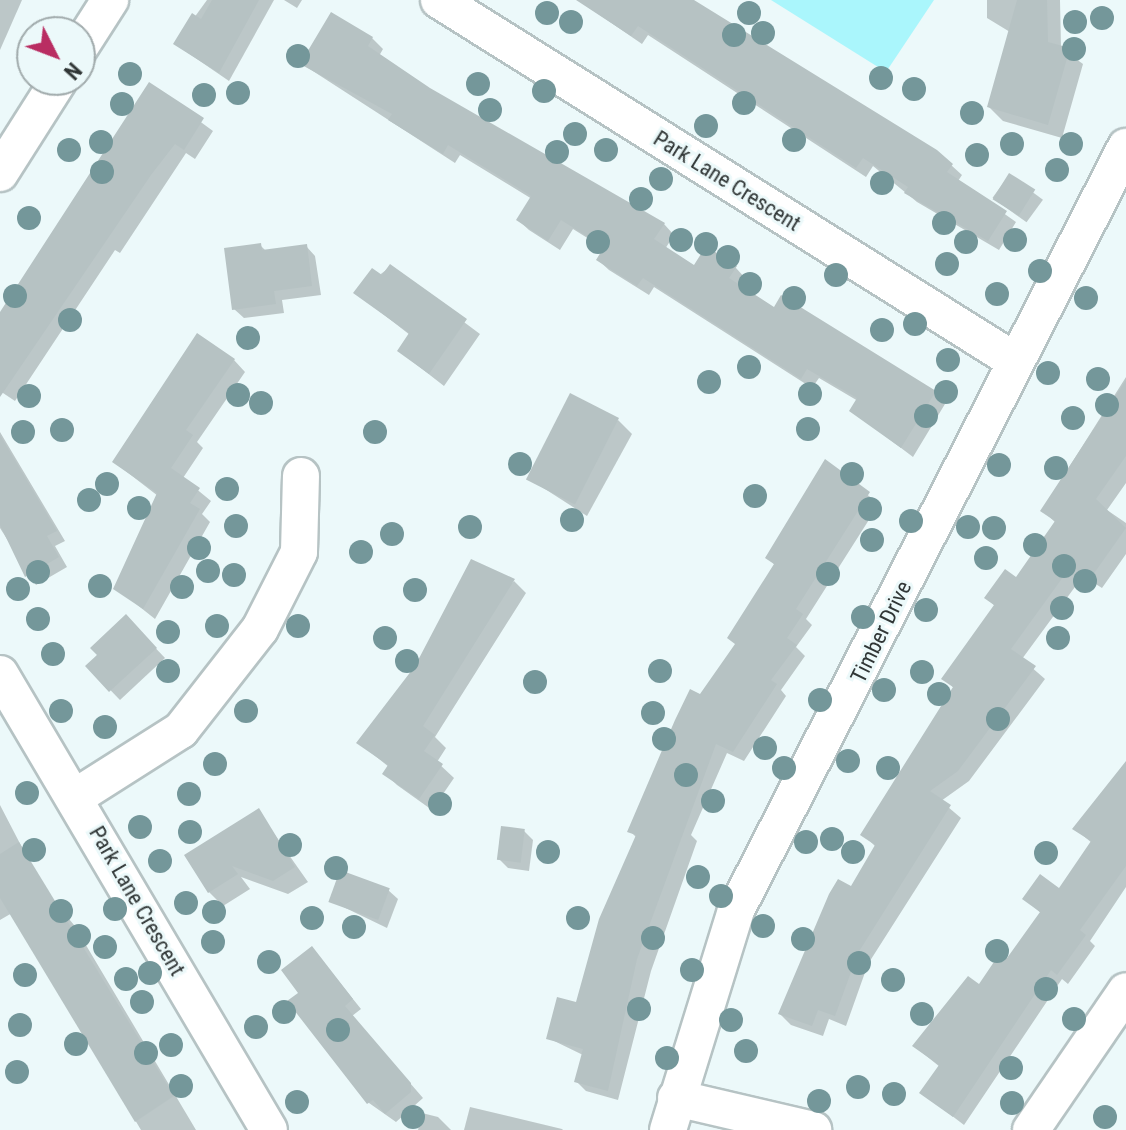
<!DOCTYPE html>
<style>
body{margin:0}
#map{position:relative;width:1126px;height:1130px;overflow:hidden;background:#ecf9fa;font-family:"Roboto Condensed",sans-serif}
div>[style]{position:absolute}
.green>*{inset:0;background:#aaf6fc}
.shadow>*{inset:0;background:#0003;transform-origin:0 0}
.building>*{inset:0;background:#b6c2c3;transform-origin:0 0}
.roads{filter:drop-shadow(2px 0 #b6c3c4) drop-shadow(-2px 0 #b6c3c4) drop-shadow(0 2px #b6c3c4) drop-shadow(0 -2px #b6c3c4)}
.street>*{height:36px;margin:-18px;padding:0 18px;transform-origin:18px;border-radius:18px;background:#fff}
.trees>*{width:24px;height:24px;margin:-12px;border-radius:50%;background:#74979a}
span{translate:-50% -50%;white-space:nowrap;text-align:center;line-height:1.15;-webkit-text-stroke:6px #ecf9fa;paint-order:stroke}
.street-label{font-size:22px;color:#303636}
.north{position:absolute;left:16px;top:16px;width:80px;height:80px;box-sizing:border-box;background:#ecf9fa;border:2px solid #a1abac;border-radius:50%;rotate:132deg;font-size:22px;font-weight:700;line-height:32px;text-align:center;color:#303636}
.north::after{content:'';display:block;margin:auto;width:28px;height:36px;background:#b92d62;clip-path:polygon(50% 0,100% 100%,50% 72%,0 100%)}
</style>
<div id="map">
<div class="green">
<i style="clip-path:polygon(771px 0,934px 0,886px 72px)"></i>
</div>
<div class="shadow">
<i style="clip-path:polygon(0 0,22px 0,0 50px)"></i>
<i style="clip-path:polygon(207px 0,274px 0,229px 81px,175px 44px)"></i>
<i style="clip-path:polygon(284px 0,302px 0,297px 8px)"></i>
<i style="clip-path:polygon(578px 0,691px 0,951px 165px,962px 175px,958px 181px,1016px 222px,999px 250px,917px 202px,873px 166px,866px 177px,648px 35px,642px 44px)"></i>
<i style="clip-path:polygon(987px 0,1060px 0,1061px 48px,1083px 64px,1062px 138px,1003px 121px,989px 107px,1010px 32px,987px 18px)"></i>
<i style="clip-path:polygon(372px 38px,383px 49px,379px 56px,429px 89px,664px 224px,674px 235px,665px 249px,695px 268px,736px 268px,746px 279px,741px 288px,774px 309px,935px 393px,945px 404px,913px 457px,852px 411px,858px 401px,819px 378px,812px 388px,654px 287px,649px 295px,609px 270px,598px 260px,605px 249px,573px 229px,560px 250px,529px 230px,518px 220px,532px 199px,460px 155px,455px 163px,302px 64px)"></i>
<i style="clip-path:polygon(150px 85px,213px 131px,195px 159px,186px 153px,120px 253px,115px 250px,15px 401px,0 391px,0 316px)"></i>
<i style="left:1009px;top:175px;width:42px;height:28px;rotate:36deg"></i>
<i style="clip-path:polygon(260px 245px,267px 252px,306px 246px,315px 256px,321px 295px,282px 300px,284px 313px,244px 318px,234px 309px)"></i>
<i style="clip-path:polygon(390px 267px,480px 334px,444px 386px,399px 351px,410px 335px,356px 293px)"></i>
<i style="clip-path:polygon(234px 360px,245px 372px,197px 442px,203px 448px,183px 478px,211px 501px,202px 514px,210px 522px,155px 619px,116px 588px,158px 496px,114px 462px)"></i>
<i style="clip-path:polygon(1126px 377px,1126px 483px,1107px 510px,1126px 523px,1126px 554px,1102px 588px,1083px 576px,1022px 659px,1045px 679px,969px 781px,941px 801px,961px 818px,868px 964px,846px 1026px,829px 1019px,823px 1036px,791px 1025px,780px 1014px,876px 847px,863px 834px,954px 688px,944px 679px,995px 606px,987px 598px,1016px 580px,1056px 523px,1042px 510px)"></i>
<i style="clip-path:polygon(618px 420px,632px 434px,587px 516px,531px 480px)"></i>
<i style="clip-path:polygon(0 432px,65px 541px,55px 546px,67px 567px,36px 585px,0 528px)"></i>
<i style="clip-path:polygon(826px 462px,879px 504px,806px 619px,812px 625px,796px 647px,805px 656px,781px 690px,786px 696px,744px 761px,727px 753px,691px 835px,697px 841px,651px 971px,618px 1100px,586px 1091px,576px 1081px,583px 1055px,548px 1038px,577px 1005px,637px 838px,630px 831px,736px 645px,776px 566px,767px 557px)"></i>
<i style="clip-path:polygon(514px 581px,526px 593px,435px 737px,446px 748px,437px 762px,454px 778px,432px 810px,397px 785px,385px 773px,389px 767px,359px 743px)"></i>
<i style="clip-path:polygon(126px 617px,165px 658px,120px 700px,88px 667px)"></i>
<i style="clip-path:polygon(1126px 763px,1126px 887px,1090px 941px,1095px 946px,1068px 984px,1062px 979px,964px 1125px,922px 1093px,940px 1067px,914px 1046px,1008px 961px,1042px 914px,1025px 899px,1059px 890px,1092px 843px,1075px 829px)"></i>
<i style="clip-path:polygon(0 805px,42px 886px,74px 925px,196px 1130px,141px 1130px,12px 913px,0 920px)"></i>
<i style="clip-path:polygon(258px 811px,308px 882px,288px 894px,241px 877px,250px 889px,223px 906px,209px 892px)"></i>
<i style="clip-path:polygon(524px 831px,533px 840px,529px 871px,508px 868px,499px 859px)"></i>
<i style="clip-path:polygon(388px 890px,398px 899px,387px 928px,331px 901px)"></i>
<i style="clip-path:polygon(312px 948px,361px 1009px,352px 1016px,423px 1098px,396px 1122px,369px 1103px,290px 1002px,301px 993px)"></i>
<i style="clip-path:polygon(470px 1107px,562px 1129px,563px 1130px,464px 1130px)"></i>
<i style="clip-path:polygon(422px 1113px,438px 1117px,451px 1130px,418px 1130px)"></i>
</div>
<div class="building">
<i style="clip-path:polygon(212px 0,259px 0,219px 73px,173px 44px,192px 13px,201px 19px)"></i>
<i style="clip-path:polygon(576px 0,694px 0,937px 150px,953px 164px,947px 172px,1007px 211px,988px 241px,904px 193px,908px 187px,863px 158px,856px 168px,638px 26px,631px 36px)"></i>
<i style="clip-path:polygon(1017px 0,1047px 0,1048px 42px,1070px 48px,1048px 125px,987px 107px)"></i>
<i style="clip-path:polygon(331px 12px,373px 37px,368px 46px,430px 88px,665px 223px,654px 239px,694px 265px,706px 246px,737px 266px,729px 278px,774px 307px,781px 295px,936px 391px,901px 448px,849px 411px,857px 398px,807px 369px,801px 379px,643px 278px,637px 286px,596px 260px,604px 247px,561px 220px,548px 241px,516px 220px,531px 196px,448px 145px,443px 154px,388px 120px,392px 114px,300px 64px)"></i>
<i style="clip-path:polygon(149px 82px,204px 118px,184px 150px,175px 144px,151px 175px,0 397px,0 312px)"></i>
<i style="left:1009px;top:173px;width:31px;height:31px;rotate:32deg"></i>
<i style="clip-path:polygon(261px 243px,262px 250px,307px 244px,312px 286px,274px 291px,276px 304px,232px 310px,224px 248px)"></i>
<i style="clip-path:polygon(390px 264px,467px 319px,429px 374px,397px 351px,409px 333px,353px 293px,372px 268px,382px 275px)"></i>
<i style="clip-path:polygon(197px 333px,235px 359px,186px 430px,193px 435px,171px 468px,200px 488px,190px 503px,200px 509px,143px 609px,113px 589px,157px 493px,112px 462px)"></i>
<i style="clip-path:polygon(1126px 380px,1126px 456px,1096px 499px,1126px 528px,1090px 579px,1071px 566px,1011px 649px,1036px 666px,958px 771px,930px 791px,951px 805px,858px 953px,835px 1016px,818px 1010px,812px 1026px,778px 1014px,829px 894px,838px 879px,851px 886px,875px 845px,860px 835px,953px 687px,941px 679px,994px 605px,984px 598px,1005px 569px,1016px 577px,1055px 521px,1040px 511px)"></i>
<i style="left:570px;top:393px;width:55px;height:97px;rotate:27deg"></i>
<i style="clip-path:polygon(0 435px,57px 531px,47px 536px,59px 557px,25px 577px,0 525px)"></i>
<i style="clip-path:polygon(825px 459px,870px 492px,796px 609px,803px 614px,787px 638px,797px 645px,771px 680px,777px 684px,733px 752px,716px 744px,637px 959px,608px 1091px,574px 1082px,583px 1049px,546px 1039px,557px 997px,576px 1002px,599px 919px,636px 835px,627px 832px,675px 720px,690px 689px,700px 694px,735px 644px,727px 638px,774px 564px,765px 558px)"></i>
<i style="clip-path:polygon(471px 559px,515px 579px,423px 726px,435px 735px,424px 751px,443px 764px,419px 799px,382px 774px,388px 765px,356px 743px,415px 666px)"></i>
<i style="clip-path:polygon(126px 614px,157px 648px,109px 692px,85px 666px,97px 655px,90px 648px)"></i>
<i style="clip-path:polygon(1126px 761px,1126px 866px,1080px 930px,1086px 935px,1057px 975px,1051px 970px,953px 1117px,919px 1093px,939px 1065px,912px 1046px,968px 976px,979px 984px,1000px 953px,1007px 958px,1040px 912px,1022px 899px,1040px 874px,1059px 888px,1091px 841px,1072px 829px)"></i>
<i style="clip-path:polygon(259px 808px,295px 867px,273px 881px,232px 866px,238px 874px,208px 893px,184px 855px)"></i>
<i style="left:501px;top:826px;width:24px;height:34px;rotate:7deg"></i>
<i style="clip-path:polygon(19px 842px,174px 1096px,135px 1122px,0 898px,0 854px)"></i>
<i style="left:340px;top:870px;width:53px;height:34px;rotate:20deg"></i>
<i style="clip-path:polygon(312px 946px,353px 999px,345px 1006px,411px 1083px,411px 1092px,385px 1114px,373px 1100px,367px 1104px,287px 1001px,298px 993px,281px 970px)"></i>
</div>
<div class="roads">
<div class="street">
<i style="left:439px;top:0;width:680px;rotate:32.08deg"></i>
<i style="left:80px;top:47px;width:56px;rotate:-57.4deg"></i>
<i style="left:0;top:173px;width:110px;rotate:-57.6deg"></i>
<i style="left:0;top:674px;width:529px;rotate:59.46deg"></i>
<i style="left:77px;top:796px;width:123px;rotate:-32.4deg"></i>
<i style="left:181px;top:730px;width:128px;rotate:-52deg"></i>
<i style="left:260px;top:629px;width:86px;rotate:-63.1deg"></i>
<i style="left:299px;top:552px;width:76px;rotate:-88.5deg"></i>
<i style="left:676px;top:1098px;width:141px;rotate:13.1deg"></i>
<i style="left:668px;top:1130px;width:230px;rotate:-72.8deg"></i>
<i style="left:736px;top:910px;width:857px;rotate:-62.93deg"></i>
<i style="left:1031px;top:1130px;width:168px;rotate:-55.6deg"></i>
</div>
</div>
<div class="trees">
<i style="left:547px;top:13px"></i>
<i style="left:749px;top:13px"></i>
<i style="left:1102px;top:18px"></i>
<i style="left:571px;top:22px"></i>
<i style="left:1075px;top:22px"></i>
<i style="left:763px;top:33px"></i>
<i style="left:734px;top:35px"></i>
<i style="left:1074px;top:49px"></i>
<i style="left:298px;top:56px"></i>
<i style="left:130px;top:74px"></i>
<i style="left:881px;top:78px"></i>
<i style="left:478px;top:84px"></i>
<i style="left:914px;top:89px"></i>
<i style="left:544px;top:91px"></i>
<i style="left:238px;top:93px"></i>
<i style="left:204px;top:95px"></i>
<i style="left:744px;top:103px"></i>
<i style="left:122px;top:104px"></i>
<i style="left:490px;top:110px"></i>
<i style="left:972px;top:113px"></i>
<i style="left:706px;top:126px"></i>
<i style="left:575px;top:134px"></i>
<i style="left:794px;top:140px"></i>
<i style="left:101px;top:142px"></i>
<i style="left:1012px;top:144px"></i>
<i style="left:1071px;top:144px"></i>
<i style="left:69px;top:150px"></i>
<i style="left:606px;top:150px"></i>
<i style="left:557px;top:152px"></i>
<i style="left:977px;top:155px"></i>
<i style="left:1057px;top:170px"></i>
<i style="left:102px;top:172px"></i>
<i style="left:661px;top:179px"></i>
<i style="left:882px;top:183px"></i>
<i style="left:641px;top:199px"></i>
<i style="left:29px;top:218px"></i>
<i style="left:944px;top:223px"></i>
<i style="left:681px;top:240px"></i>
<i style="left:1015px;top:240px"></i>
<i style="left:598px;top:242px"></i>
<i style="left:966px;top:242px"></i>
<i style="left:706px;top:244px"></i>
<i style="left:728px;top:257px"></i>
<i style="left:947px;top:264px"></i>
<i style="left:1040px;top:271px"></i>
<i style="left:836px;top:275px"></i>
<i style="left:750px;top:284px"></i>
<i style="left:997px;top:294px"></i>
<i style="left:15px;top:296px"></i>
<i style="left:794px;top:298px"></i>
<i style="left:1086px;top:298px"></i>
<i style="left:70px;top:320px"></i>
<i style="left:915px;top:324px"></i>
<i style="left:882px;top:330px"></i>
<i style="left:248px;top:338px"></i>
<i style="left:948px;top:360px"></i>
<i style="left:749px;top:367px"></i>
<i style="left:1048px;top:373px"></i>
<i style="left:1098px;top:379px"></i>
<i style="left:709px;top:382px"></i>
<i style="left:946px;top:392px"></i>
<i style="left:810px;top:394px"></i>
<i style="left:238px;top:395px"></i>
<i style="left:29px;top:396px"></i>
<i style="left:261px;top:403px"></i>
<i style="left:1107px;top:405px"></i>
<i style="left:926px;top:416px"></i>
<i style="left:1073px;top:418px"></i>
<i style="left:808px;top:429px"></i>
<i style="left:62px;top:430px"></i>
<i style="left:23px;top:432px"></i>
<i style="left:375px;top:432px"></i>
<i style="left:520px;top:464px"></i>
<i style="left:999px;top:465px"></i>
<i style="left:1056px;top:468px"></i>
<i style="left:852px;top:474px"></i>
<i style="left:107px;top:484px"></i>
<i style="left:227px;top:489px"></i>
<i style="left:755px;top:496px"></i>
<i style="left:89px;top:500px"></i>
<i style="left:139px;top:508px"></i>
<i style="left:870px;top:509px"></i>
<i style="left:572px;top:520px"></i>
<i style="left:911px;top:521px"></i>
<i style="left:236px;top:526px"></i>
<i style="left:470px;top:527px"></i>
<i style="left:968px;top:527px"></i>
<i style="left:994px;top:528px"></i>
<i style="left:392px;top:534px"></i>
<i style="left:872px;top:540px"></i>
<i style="left:1035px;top:545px"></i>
<i style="left:199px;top:548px"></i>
<i style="left:361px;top:552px"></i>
<i style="left:986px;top:558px"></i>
<i style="left:1064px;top:566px"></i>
<i style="left:208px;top:571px"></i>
<i style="left:38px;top:572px"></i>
<i style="left:828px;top:574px"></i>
<i style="left:234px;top:575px"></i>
<i style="left:1085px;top:581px"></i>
<i style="left:100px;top:586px"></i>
<i style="left:182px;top:587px"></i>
<i style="left:18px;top:589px"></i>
<i style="left:415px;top:590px"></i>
<i style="left:1062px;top:608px"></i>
<i style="left:926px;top:610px"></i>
<i style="left:863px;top:617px"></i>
<i style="left:38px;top:619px"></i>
<i style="left:217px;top:626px"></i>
<i style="left:298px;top:626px"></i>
<i style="left:168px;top:632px"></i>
<i style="left:385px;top:638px"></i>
<i style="left:1058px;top:638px"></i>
<i style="left:53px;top:654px"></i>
<i style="left:407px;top:661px"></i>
<i style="left:168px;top:671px"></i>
<i style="left:660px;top:671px"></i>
<i style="left:922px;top:672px"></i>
<i style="left:535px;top:682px"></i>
<i style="left:884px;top:690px"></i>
<i style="left:939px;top:694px"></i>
<i style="left:820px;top:700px"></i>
<i style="left:61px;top:711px"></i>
<i style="left:246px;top:711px"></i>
<i style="left:653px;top:713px"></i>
<i style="left:998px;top:719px"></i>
<i style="left:105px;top:727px"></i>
<i style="left:664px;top:739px"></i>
<i style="left:765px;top:748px"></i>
<i style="left:848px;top:761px"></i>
<i style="left:215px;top:764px"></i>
<i style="left:784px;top:768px"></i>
<i style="left:888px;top:768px"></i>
<i style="left:686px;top:775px"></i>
<i style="left:27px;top:793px"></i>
<i style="left:189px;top:794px"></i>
<i style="left:713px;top:801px"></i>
<i style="left:440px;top:804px"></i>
<i style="left:140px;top:827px"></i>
<i style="left:190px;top:832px"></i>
<i style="left:832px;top:839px"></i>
<i style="left:806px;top:842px"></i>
<i style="left:290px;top:845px"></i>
<i style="left:34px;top:850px"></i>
<i style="left:548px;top:852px"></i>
<i style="left:853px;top:852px"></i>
<i style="left:1046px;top:853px"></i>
<i style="left:160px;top:861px"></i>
<i style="left:336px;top:868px"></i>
<i style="left:698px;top:877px"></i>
<i style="left:721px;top:896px"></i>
<i style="left:186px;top:903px"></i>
<i style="left:115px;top:909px"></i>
<i style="left:61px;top:911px"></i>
<i style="left:214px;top:912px"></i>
<i style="left:312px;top:918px"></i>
<i style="left:578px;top:918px"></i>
<i style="left:763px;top:926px"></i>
<i style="left:354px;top:927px"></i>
<i style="left:79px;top:936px"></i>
<i style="left:653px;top:938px"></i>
<i style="left:803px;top:939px"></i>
<i style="left:213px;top:942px"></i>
<i style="left:105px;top:947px"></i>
<i style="left:997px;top:951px"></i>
<i style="left:269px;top:962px"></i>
<i style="left:859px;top:963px"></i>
<i style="left:692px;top:970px"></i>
<i style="left:150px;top:973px"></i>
<i style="left:25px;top:975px"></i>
<i style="left:126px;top:979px"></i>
<i style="left:893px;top:980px"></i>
<i style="left:1046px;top:989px"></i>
<i style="left:142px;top:1002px"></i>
<i style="left:639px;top:1009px"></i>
<i style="left:284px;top:1012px"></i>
<i style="left:922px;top:1014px"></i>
<i style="left:1074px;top:1019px"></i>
<i style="left:731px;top:1020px"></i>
<i style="left:20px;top:1025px"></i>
<i style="left:256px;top:1027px"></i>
<i style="left:338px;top:1030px"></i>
<i style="left:76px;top:1044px"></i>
<i style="left:171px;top:1045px"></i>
<i style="left:746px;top:1051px"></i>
<i style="left:146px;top:1053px"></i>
<i style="left:667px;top:1058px"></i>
<i style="left:1011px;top:1068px"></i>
<i style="left:17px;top:1072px"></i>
<i style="left:181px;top:1086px"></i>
<i style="left:858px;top:1087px"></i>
<i style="left:894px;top:1094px"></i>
<i style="left:819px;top:1101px"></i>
<i style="left:297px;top:1102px"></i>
<i style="left:1012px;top:1103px"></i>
<i style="left:413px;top:1117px"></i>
<i style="left:1105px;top:1117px"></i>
</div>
<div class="street-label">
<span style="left:727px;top:181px;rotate:32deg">Park Lane Crescent</span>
<span style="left:881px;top:632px;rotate:-64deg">Timber Drive</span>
<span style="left:137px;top:901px;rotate:60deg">Park Lane Crescent</span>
</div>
<div class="north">N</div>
</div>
